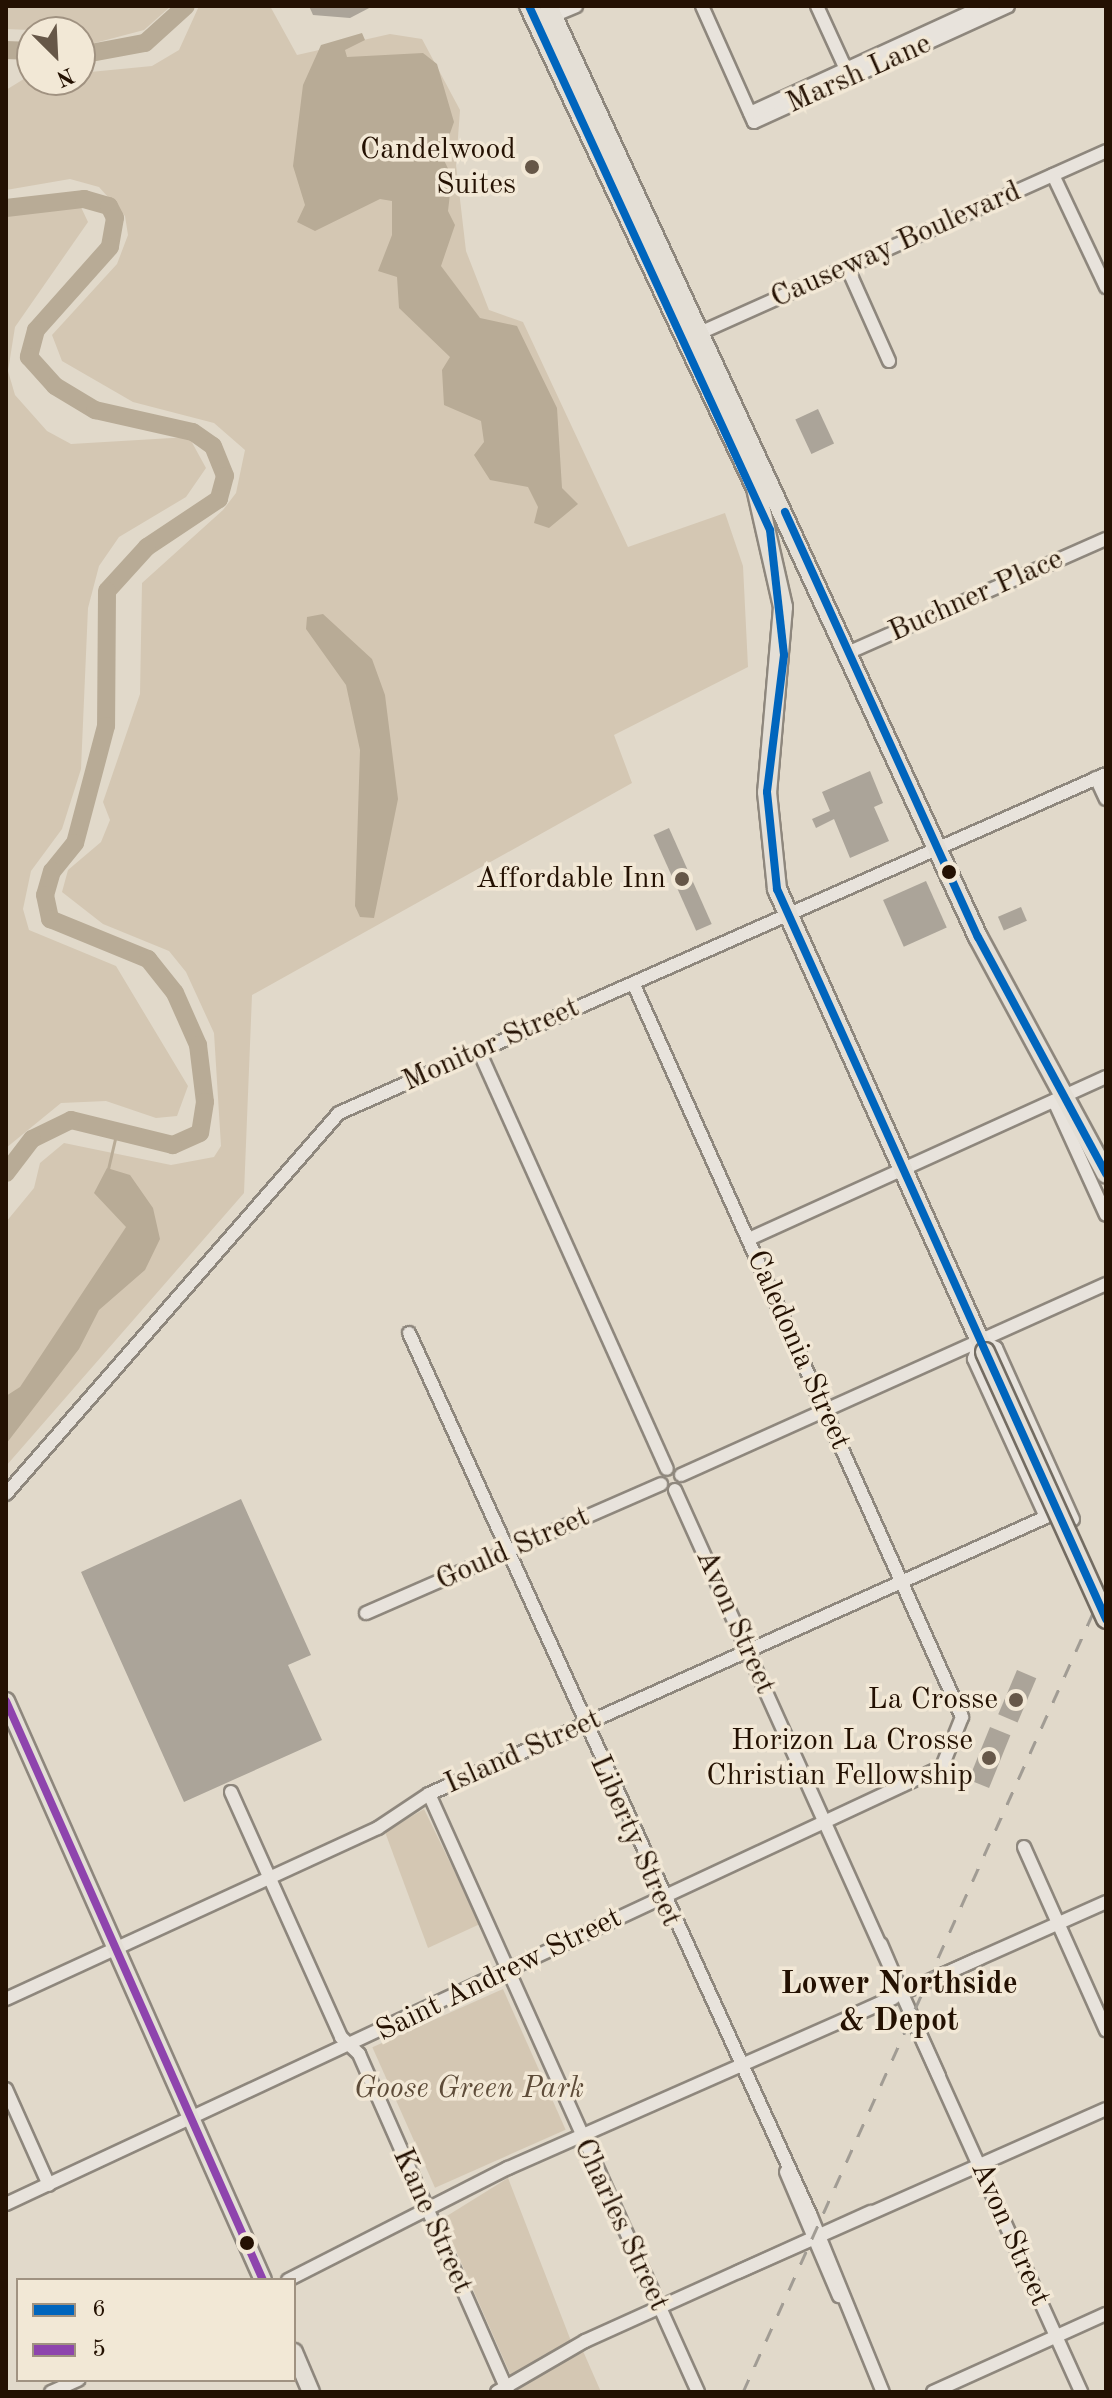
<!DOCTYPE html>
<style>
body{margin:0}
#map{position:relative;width:1112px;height:2398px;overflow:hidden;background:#e1d9ca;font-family:"Old Standard TT",serif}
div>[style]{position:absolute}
.green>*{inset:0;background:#d4c7b3;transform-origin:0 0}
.water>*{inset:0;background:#b8ab96}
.stream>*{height:3px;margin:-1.5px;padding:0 1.5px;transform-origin:1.5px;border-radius:1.5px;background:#b8ab96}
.river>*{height:18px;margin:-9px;padding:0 9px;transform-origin:9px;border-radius:9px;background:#b8ab96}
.building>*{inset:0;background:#aba499;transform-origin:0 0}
.roads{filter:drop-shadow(2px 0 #8e877d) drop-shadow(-2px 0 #8e877d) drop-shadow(0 2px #8e877d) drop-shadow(0 -2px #8e877d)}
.minor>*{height:12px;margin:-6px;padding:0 6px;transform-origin:6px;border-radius:6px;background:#e8e3dc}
.major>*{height:16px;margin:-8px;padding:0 8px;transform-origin:8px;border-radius:8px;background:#e4dfd6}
.highway>*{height:18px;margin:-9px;padding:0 9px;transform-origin:9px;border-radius:9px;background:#e4dfd6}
.rail>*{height:3px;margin-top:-1.5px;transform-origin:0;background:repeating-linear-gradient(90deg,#a19c94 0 14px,transparent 0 28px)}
.bridges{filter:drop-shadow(2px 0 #736c62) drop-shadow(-2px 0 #736c62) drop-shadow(0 2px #736c62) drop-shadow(0 -2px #736c62)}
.highway-bridge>*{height:18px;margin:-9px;padding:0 9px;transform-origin:9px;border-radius:9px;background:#e4dfd6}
.bus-1>*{height:8px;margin:-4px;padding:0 4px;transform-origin:4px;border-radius:4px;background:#0065bd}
.bus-2>*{height:8px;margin:-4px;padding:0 4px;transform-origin:4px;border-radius:4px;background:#8e44ad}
.dots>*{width:22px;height:22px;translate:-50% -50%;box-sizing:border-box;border:4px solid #f2e8d6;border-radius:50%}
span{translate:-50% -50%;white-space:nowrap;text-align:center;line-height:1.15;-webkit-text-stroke:7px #f2e8d6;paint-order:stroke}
.street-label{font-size:30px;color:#241102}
.poi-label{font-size:30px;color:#241102}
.right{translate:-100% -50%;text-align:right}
.park-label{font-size:30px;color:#5e4c39;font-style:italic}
.neighbourhood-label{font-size:32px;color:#241102;font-weight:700}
.frame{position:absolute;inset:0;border:8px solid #241102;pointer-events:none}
.legend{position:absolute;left:16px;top:2278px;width:280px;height:104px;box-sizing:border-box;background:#f2e8d6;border:2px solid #a09281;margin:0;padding:10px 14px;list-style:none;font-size:24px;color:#241102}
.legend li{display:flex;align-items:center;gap:16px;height:40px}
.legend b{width:40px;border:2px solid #a09281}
.north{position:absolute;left:16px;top:16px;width:80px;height:80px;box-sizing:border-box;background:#f2e8d6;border:2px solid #a09281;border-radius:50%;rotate:156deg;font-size:22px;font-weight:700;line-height:32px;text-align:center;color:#241102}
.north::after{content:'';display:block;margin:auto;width:28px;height:36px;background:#665748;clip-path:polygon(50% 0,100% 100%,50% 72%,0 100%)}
</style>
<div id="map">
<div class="green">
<i style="clip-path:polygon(6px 6px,171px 6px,144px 30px,91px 44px,80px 41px,80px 32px,6px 29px)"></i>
<i style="clip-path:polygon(199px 6px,270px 6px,297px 55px,390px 34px,422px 39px,460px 110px,456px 165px,466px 251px,489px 310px,523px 322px,628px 547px,725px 513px,743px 566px,748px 667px,614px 735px,632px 783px,252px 995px,244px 1193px,6px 1466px,6px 1222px,34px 1188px,40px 1163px,64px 1143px,171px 1165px,214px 1157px,221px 1146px,214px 1033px,186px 972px,169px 951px,103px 924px,62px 892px,68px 870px,101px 842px,110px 820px,103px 802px,140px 694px,142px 583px,223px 510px,236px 493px,245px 450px,214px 423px,133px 402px,62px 361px,52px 335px,117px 264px,128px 235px,125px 216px,99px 187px,70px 179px,6px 190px,6px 90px,32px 74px,32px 80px,80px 80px,80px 73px,152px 66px,179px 50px)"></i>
<i style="clip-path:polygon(79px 203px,88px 222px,15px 327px,8px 371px,15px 395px,47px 431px,71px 444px,189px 437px,206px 468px,186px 497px,119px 537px,99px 566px,88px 608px,81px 769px,62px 829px,31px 871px,23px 909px,29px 930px,116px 966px,188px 1086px,177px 1116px,156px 1118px,106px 1101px,61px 1103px,6px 1148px,6px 216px)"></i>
<i style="clip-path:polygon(424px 1809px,480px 1924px,428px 1948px,385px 1832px)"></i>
<i style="left:503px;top:1989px;width:154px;height:143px;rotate:66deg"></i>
<i style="clip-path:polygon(508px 2178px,576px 2354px,583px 2351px,601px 2392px,518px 2392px,442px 2219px)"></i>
</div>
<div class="water">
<i style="clip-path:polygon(362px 33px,365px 40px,345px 50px,347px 57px,423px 53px,437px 64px,454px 122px,442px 156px,452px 177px,448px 211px,455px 225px,441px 266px,480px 318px,517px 326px,557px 408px,562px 488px,578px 504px,549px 528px,534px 523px,538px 507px,528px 487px,490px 480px,474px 455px,484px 442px,481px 421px,444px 405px,442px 370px,450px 357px,399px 308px,397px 277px,378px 271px,392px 235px,392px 201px,380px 199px,315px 231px,297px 222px,305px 205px,293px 166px,303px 85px,321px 45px)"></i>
<i style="clip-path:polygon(323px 614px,372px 659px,385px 695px,398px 799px,374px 918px,360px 917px,355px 906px,360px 750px,346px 685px,306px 629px,307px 617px)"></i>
<i style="clip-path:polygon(107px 1168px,130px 1175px,153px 1208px,160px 1239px,145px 1270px,99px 1310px,79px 1349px,6px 1444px,6px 1396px,20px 1387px,126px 1227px,94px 1193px)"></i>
</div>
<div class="stream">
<i style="left:108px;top:1169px;width:44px;rotate:-76.9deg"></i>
</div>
<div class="river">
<i style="left:6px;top:50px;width:26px;rotate:2deg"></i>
<i style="left:80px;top:55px;width:66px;rotate:-10.5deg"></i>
<i style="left:145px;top:43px;width:55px;rotate:-42.1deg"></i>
<i style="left:6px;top:208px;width:79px;rotate:-6.6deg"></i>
<i style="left:84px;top:199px;width:26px;rotate:16deg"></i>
<i style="left:109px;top:206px;width:13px;rotate:63deg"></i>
<i style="left:115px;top:218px;width:29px;rotate:100deg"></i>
<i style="left:110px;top:247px;width:111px;rotate:131.7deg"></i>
<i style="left:36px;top:330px;width:28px;rotate:105deg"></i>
<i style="left:29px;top:357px;width:39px;rotate:48deg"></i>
<i style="left:55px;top:386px;width:47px;rotate:31deg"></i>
<i style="left:95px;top:410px;width:100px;rotate:12.7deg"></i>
<i style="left:193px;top:432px;width:24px;rotate:35deg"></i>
<i style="left:213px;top:446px;width:32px;rotate:68deg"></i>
<i style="left:225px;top:476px;width:24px;rotate:105deg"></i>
<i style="left:219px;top:499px;width:87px;rotate:146.3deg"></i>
<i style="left:147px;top:547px;width:59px;rotate:132.3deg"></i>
<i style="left:107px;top:591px;width:135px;rotate:90.4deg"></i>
<i style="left:106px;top:726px;width:121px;rotate:104.8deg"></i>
<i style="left:75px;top:843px;width:36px;rotate:129deg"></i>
<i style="left:52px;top:871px;width:25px;rotate:106deg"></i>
<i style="left:45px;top:895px;width:25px;rotate:78deg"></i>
<i style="left:50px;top:919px;width:106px;rotate:22.2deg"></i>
<i style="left:148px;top:959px;width:43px;rotate:51.5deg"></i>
<i style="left:175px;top:993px;width:57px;rotate:66.1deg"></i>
<i style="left:198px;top:1045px;width:57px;rotate:83deg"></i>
<i style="left:205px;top:1102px;width:31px;rotate:99deg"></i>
<i style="left:200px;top:1133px;width:30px;rotate:156deg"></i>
<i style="left:173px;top:1145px;width:105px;rotate:-166.2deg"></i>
<i style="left:71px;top:1120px;width:43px;rotate:154deg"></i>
<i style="left:32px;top:1139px;width:43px;rotate:127.4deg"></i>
</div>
<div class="building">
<i style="clip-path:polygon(309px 6px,373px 6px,350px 18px,313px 15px)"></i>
<i style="left:818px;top:409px;width:38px;height:25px;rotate:65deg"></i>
<i style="clip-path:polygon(870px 771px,883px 803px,874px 807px,889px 841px,850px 858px,834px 819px,816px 828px,812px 819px,830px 811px,822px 792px)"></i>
<i style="left:669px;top:828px;width:105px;height:17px;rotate:66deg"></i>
<i style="left:926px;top:881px;width:51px;height:47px;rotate:66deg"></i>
<i style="left:1021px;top:907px;width:15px;height:25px;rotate:67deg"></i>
<i style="clip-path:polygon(241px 1499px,311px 1655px,288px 1665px,322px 1740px,184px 1802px,81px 1572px)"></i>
<i style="left:1017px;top:1670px;width:21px;height:48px;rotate:23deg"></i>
<i style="left:990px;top:1727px;width:22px;height:57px;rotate:22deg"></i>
</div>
<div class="roads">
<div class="minor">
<i style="left:702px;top:6px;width:127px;rotate:65.9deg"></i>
<i style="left:754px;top:122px;width:279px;rotate:-24.5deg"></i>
<i style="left:817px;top:6px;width:77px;rotate:65.4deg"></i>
<i style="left:553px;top:16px;width:25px;rotate:-23deg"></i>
<i style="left:750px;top:113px;width:257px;rotate:-24.6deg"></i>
<i style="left:1053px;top:175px;width:124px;rotate:64.7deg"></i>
<i style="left:847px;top:267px;width:103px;rotate:65.9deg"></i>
<i style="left:693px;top:336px;width:453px;rotate:-24.1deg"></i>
<i style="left:845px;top:654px;width:285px;rotate:-23.8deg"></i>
<i style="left:1096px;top:778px;width:23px;rotate:65deg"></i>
<i style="left:479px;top:1051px;width:458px;rotate:65.8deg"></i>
<i style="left:1054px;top:1101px;width:125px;rotate:65.5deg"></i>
<i style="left:749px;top:1239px;width:392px;rotate:-24.4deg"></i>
<i style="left:409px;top:1333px;width:970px;rotate:65.52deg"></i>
<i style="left:811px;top:2216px;width:190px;rotate:67.8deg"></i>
<i style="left:681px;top:1475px;width:466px;rotate:-24.2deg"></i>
<i style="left:675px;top:1490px;width:643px;rotate:65.75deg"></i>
<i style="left:6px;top:1494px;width:506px;rotate:-48.85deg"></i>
<i style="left:339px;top:1113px;width:839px;rotate:-23.84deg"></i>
<i style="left:366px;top:1613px;width:322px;rotate:-23.6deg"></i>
<i style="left:231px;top:1792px;width:269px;rotate:65.8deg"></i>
<i style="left:341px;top:2037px;width:25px;rotate:43deg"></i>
<i style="left:359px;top:2054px;width:369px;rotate:66.2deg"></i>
<i style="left:429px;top:1794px;width:656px;rotate:65.78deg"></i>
<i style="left:1024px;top:1847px;width:201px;rotate:65.9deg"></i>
<i style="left:881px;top:1944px;width:46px;rotate:66.8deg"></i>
<i style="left:940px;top:1976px;width:182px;rotate:-24deg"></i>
<i style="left:6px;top:1999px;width:409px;rotate:-24.7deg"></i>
<i style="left:378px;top:1828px;width:61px;rotate:-33.7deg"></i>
<i style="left:429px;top:1794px;width:676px;rotate:-24.18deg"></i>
<i style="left:1046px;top:1517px;width:174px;rotate:-114.5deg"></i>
<i style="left:974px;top:1359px;width:20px;rotate:-72deg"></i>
<i style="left:980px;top:1340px;width:18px;rotate:27deg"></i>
<i style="left:996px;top:1348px;width:188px;rotate:65.8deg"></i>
<i style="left:911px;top:2015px;width:414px;rotate:65.7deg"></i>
<i style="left:851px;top:2016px;width:141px;rotate:-24.2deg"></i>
<i style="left:6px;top:2089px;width:105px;rotate:65.9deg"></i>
<i style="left:786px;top:2172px;width:135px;rotate:66.9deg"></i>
<i style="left:6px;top:2204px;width:1033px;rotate:-25.03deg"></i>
<i style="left:942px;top:1767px;width:54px;rotate:-68.2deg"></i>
<i style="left:962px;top:1717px;width:804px;rotate:-114.14deg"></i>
<i style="left:738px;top:2272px;width:402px;rotate:-23.9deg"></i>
<i style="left:288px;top:2280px;width:247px;rotate:-27deg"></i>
<i style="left:508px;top:2168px;width:421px;rotate:-23.8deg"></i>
<i style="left:51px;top:2392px;width:30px;rotate:-24deg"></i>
<i style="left:497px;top:2392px;width:102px;rotate:-30.1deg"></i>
<i style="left:585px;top:2341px;width:314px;rotate:-24.3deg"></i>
<i style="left:933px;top:2392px;width:190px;rotate:-24.3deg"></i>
</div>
<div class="major">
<i style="left:6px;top:1701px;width:633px;rotate:66.07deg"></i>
<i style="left:294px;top:2352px;width:43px;rotate:67deg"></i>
</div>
<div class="highway">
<i style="left:529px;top:6px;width:533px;rotate:64.78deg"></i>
<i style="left:756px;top:488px;width:122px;rotate:77.2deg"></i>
<i style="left:783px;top:607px;width:186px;rotate:94.9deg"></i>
<i style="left:767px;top:792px;width:98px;rotate:84.1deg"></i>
<i style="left:777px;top:889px;width:508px;rotate:65.81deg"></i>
<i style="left:548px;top:6px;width:1026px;rotate:65.21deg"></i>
<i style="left:978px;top:937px;width:269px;rotate:61.6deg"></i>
</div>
</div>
<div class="rail">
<i style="left:743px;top:2392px;width:886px;rotate:-65.81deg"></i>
</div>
<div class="bridges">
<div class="highway-bridge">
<i style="left:985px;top:1352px;width:293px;rotate:65.6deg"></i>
</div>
</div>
<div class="bus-1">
<i style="left:529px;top:6px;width:577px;rotate:65.3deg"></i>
<i style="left:770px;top:530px;width:126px;rotate:83.6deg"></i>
<i style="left:784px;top:655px;width:138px;rotate:97.1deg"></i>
<i style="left:767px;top:792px;width:98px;rotate:84.1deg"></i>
<i style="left:777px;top:889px;width:801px;rotate:65.74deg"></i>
<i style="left:785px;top:512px;width:467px;rotate:65.6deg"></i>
<i style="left:978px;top:937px;width:269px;rotate:61.6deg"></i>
</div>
<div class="bus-2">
<i style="left:6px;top:1701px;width:633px;rotate:66.07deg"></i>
</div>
<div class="dots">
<i style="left:532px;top:167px;background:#665748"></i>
<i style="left:949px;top:872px;background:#241102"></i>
<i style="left:682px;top:879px;background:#665748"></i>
<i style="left:1016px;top:1700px;background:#665748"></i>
<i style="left:989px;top:1758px;background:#665748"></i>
<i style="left:247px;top:2243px;background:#241102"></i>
</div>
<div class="street-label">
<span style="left:859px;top:74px;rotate:-24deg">Marsh Lane</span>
<span style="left:896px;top:245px;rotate:-24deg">Causeway Boulevard</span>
<span style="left:976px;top:596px;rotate:-24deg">Buchner Place</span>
<span style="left:491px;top:1045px;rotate:-24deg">Monitor Street</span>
<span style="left:798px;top:1350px;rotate:66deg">Caledonia Street</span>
<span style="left:513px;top:1549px;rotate:-24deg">Gould Street</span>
<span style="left:735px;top:1622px;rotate:66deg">Avon Street</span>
<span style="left:523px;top:1752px;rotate:-24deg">Island Street</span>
<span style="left:635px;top:1841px;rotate:66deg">Liberty Street</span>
<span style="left:499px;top:1975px;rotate:-26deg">Saint Andrew Street</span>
<span style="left:432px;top:2221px;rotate:66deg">Kane Street</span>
<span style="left:621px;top:2225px;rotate:65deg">Charles Street</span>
<span style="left:1010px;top:2234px;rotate:66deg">Avon Street</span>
</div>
<div class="poi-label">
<span class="right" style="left:516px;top:167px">Candelwood<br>Suites</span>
<span class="right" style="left:666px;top:879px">Affordable Inn</span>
<span class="right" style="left:998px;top:1700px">La Crosse</span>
<span class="right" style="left:973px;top:1758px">Horizon La Crosse<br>Christian Fellowship</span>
</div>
<div class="park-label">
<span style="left:469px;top:2089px">Goose Green Park</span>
</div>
<div class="neighbourhood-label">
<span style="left:899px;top:2004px">Lower Northside<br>&amp; Depot</span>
</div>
<div class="frame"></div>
<ul class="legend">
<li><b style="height:10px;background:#0065bd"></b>6</li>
<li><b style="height:10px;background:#8e44ad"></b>5</li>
</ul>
<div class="north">N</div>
</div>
